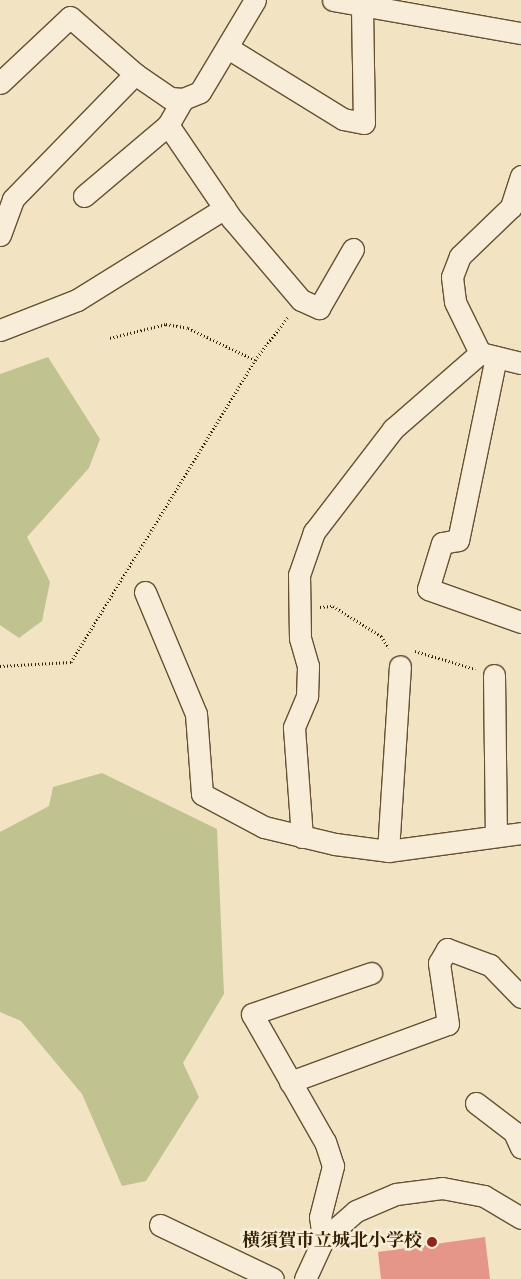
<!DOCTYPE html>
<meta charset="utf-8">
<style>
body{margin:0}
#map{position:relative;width:521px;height:1279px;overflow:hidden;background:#f2e4c3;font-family:"IM FELL English","Noto Serif JP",serif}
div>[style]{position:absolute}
.green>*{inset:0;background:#c0c290}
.building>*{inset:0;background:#e59689}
.path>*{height:3px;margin-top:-1.5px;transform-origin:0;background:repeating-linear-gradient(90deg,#362001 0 1px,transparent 0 3.5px)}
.roads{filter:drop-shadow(1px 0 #655132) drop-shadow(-1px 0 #655132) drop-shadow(0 1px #655132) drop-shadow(0 -1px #655132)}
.minor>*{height:21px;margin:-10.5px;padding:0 10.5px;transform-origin:10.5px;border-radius:10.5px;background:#f7edd8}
.dots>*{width:14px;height:14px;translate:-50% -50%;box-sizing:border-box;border:2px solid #f7edd8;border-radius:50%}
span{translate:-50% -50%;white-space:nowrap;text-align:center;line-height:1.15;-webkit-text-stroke:5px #f7edd8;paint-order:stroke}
.poi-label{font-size:18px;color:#362001;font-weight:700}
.right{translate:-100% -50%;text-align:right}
</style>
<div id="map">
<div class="green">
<i style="clip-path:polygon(48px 357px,100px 439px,89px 468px,27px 537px,50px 582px,42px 621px,19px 638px,0 625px,0 374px)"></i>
<i style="clip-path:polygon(102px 773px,217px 829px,224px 994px,183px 1063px,199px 1097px,146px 1181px,122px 1186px,82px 1094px,21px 1021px,0 1012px,0 832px,49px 806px,53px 787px)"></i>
</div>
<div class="building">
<i style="clip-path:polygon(485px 1237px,490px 1279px,381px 1279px,378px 1252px)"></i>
</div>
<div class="path">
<i style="left:110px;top:338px;width:58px;rotate:-14deg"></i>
<i style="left:166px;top:324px;width:22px;rotate:10deg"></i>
<i style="left:188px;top:328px;width:74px;rotate:25.5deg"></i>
<i style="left:320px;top:607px;width:13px;rotate:-4deg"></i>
<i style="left:333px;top:606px;width:57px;rotate:32deg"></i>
<i style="left:381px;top:636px;width:14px;rotate:56deg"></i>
<i style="left:415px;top:651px;width:63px;rotate:16.7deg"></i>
<i style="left:0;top:666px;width:71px;rotate:-3.2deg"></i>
<i style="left:71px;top:662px;width:354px;rotate:-58.6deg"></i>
<i style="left:255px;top:360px;width:54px;rotate:-52.5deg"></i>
</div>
<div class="roads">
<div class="minor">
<i style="left:333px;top:0;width:191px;rotate:10deg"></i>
<i style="left:228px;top:48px;width:135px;rotate:31.7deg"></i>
<i style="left:343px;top:119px;width:21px;rotate:11deg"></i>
<i style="left:364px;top:123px;width:119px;rotate:-91deg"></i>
<i style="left:0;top:83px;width:96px;rotate:-43.3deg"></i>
<i style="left:70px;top:17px;width:86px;rotate:41.2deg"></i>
<i style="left:135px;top:74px;width:42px;rotate:34.4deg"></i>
<i style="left:170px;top:98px;width:13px;rotate:4deg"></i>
<i style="left:183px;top:99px;width:18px;rotate:-22deg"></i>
<i style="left:200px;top:92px;width:107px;rotate:-59.1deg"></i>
<i style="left:183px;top:99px;width:30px;rotate:120deg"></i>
<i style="left:168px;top:125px;width:114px;rotate:55.8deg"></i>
<i style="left:232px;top:219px;width:106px;rotate:49.6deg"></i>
<i style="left:301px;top:300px;width:20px;rotate:24deg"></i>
<i style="left:319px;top:308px;width:68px;rotate:-60deg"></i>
<i style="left:521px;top:176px;width:33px;rotate:108deg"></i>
<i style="left:511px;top:207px;width:71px;rotate:136.1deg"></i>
<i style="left:460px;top:256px;width:22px;rotate:111deg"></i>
<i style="left:452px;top:277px;width:25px;rotate:83deg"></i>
<i style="left:455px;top:302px;width:57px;rotate:63.9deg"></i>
<i style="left:480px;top:353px;width:42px;rotate:13.7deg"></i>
<i style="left:84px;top:196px;width:110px;rotate:-40.2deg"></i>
<i style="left:0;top:235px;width:38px;rotate:-70deg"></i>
<i style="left:13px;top:199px;width:175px;rotate:-45.7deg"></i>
<i style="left:0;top:330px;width:83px;rotate:-21.3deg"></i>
<i style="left:77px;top:300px;width:174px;rotate:-31.9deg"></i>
<i style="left:496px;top:357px;width:187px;rotate:101.7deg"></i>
<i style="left:458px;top:540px;width:16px;rotate:169deg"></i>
<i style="left:442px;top:543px;width:48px;rotate:106.9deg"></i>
<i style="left:428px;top:589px;width:99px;rotate:19.5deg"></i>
<i style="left:145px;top:592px;width:132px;rotate:67.3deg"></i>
<i style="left:196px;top:714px;width:80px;rotate:85.7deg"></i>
<i style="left:202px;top:794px;width:70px;rotate:28deg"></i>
<i style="left:264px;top:827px;width:73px;rotate:13.5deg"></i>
<i style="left:335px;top:844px;width:53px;rotate:7.5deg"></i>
<i style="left:388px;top:851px;width:134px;rotate:-7.7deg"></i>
<i style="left:494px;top:675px;width:159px;rotate:89.3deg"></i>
<i style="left:302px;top:837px;width:110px;rotate:-94.2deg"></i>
<i style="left:294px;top:727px;width:34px;rotate:-67deg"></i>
<i style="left:307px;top:696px;width:30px;rotate:-88deg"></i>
<i style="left:308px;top:666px;width:29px;rotate:-106deg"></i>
<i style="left:300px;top:638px;width:63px;rotate:-90.9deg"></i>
<i style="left:299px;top:575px;width:46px;rotate:-70.8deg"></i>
<i style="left:314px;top:532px;width:130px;rotate:-52.5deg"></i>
<i style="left:393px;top:429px;width:116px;rotate:-41.1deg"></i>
<i style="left:388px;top:851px;width:185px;rotate:-86.3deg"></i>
<i style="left:290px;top:1082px;width:168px;rotate:-20.2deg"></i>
<i style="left:448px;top:1024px;width:62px;rotate:-98.4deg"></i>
<i style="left:439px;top:963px;width:16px;rotate:-60deg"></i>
<i style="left:447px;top:949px;width:46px;rotate:20.4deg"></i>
<i style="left:490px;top:965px;width:45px;rotate:45.9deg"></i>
<i style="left:476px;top:1103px;width:48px;rotate:37.3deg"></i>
<i style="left:514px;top:1132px;width:17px;rotate:66deg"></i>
<i style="left:160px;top:1225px;width:125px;rotate:25.5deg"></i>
<i style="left:323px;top:1240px;width:23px;rotate:-97deg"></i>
<i style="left:320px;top:1217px;width:53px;rotate:-75.7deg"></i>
<i style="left:333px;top:1166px;width:25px;rotate:-108deg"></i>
<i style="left:325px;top:1142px;width:147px;rotate:-119.7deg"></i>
<i style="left:252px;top:1014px;width:126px;rotate:-19deg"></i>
<i style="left:305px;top:1279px;width:43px;rotate:-65.2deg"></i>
<i style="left:323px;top:1240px;width:44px;rotate:-41.3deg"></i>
<i style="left:356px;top:1211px;width:43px;rotate:-23deg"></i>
<i style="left:396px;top:1194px;width:46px;rotate:-7.4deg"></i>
<i style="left:442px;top:1188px;width:43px;rotate:10.8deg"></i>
<i style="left:484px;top:1196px;width:43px;rotate:30.7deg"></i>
</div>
</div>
<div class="dots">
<i style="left:432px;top:1242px;background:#8f2418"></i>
</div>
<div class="poi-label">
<span class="right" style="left:422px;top:1242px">横須賀市立城北小学校</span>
</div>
</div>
